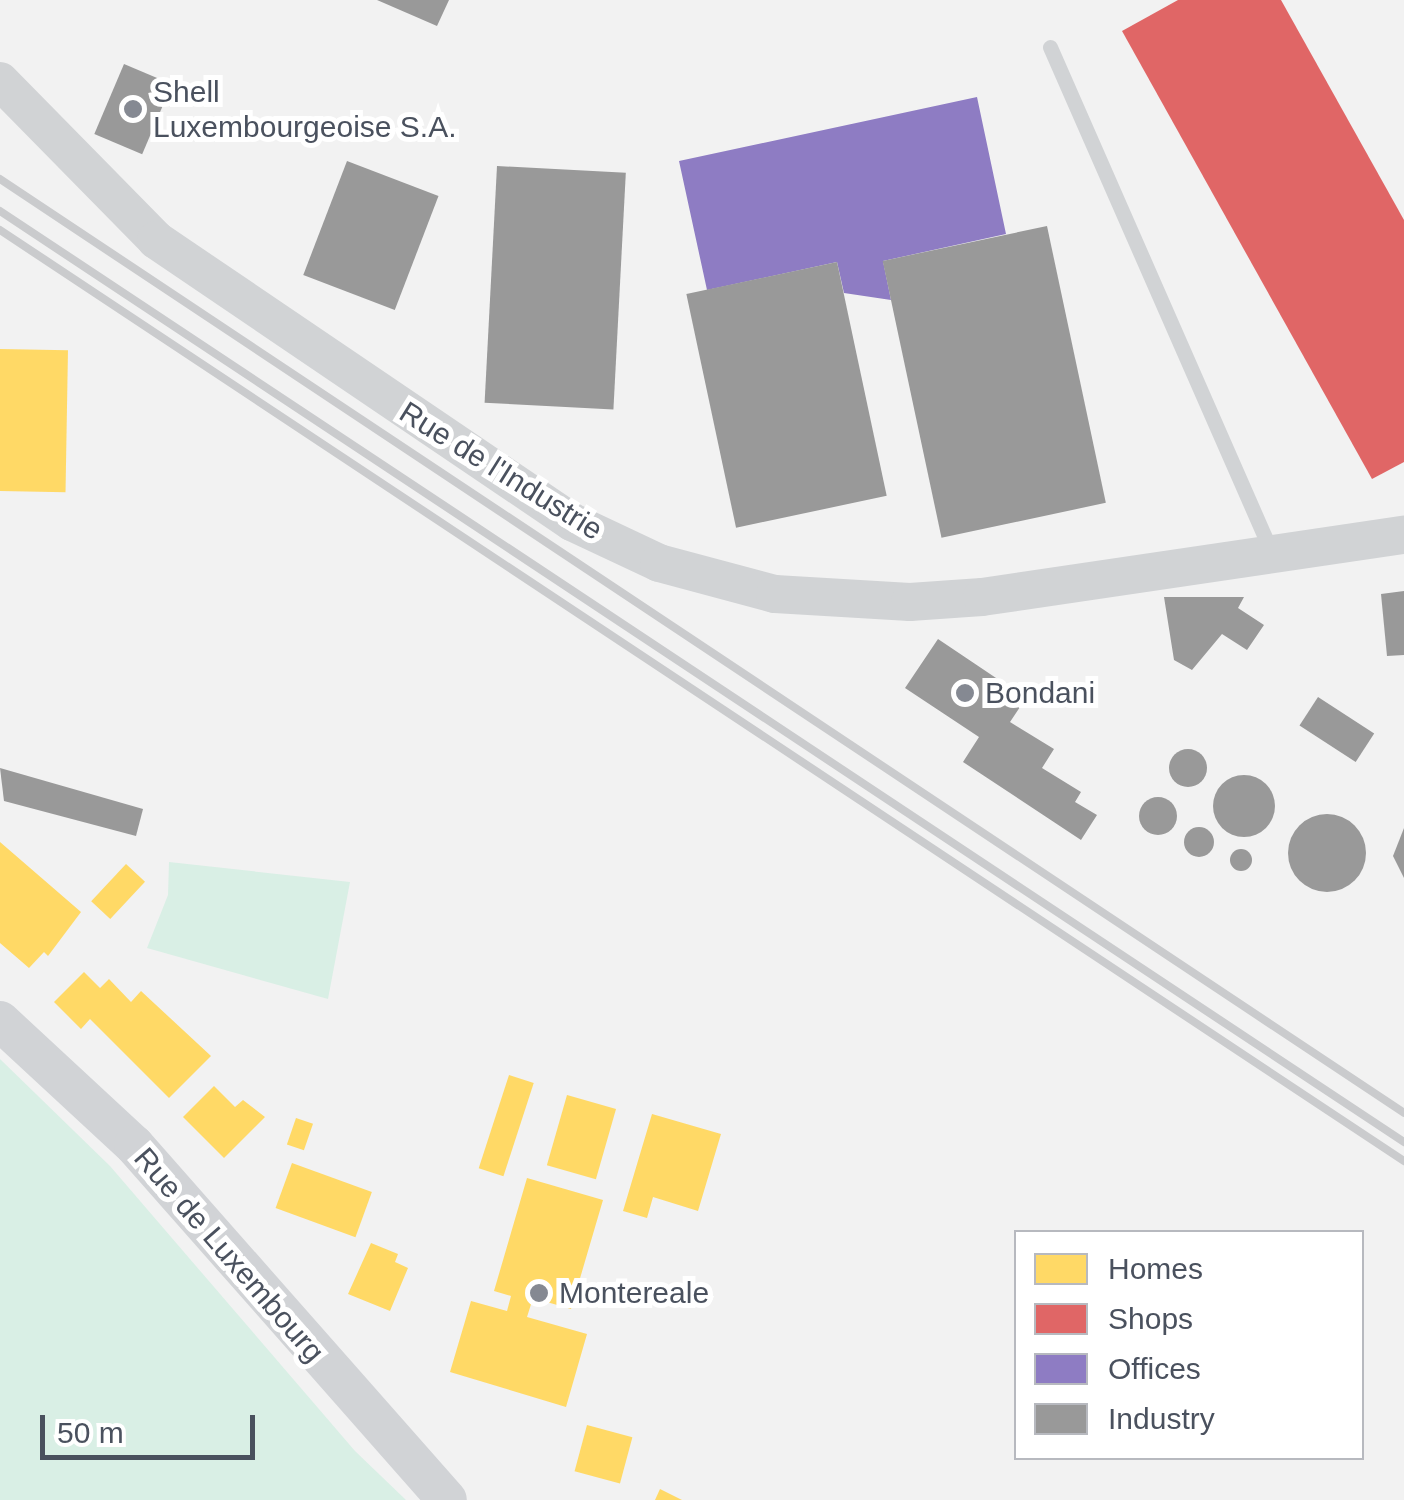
<!DOCTYPE html>
<style>
body{margin:0}
#map{position:relative;width:1404px;height:1500px;overflow:hidden;background:#f2f2f2;font-family:Helvetica,sans-serif}
div>[style]{position:absolute}
.green>*{inset:0;background:#d9efe5}
.homes>*{inset:0;background:#ffd966;transform-origin:0 0}
.shops>*{inset:0;background:#e06666}
.offices>*{inset:0;background:#8e7cc3}
.industry>*{inset:0;background:#999;transform-origin:0 0}
.round{border-radius:50%}
.service>*{height:15px;margin:-7.5px;padding:0 7.5px;transform-origin:7.5px;border-radius:7.5px;background:#d1d3d5}
.tertiary>*{height:38px;margin:-19px;padding:0 19px;transform-origin:19px;border-radius:19px;background:#d1d3d5}
.secondary>*{height:40px;margin:-20px;padding:0 20px;transform-origin:20px;border-radius:20px;background:#d1d3d6}
.rail>*{height:8px;margin:-4px;padding:0 4px;transform-origin:4px;border-radius:4px;background:#cacbcd}
.dots>*{width:28px;height:28px;translate:-50% -50%;box-sizing:border-box;border:5px solid #fff;border-radius:50%}
span{translate:-50% -50%;white-space:nowrap;text-align:center;line-height:1.15;-webkit-text-stroke:10px #fff;paint-order:stroke}
.poi-label{font-size:30px;color:#4a515e}
.left{translate:0 -50%;text-align:left}
.street-label{font-size:30px;color:#4a515e}
.legend{position:absolute;left:1014px;top:1230px;width:350px;height:230px;box-sizing:border-box;background:#fff;border:2px solid #b7b9bf;margin:0;padding:12px 18px;list-style:none;font-size:30px;color:#4a515e}
.legend li{display:flex;align-items:center;gap:20px;height:50px}
.legend b{width:50px;border:2px solid #b7b9bf}
.scale{position:absolute;left:40px;top:1415px;width:215px;height:45px;box-sizing:border-box;border:5px solid #4a515e;border-top:0;padding-left:12px;font-size:30px;line-height:35px;white-space:nowrap;color:#4a515e;-webkit-text-stroke:8px #fff;paint-order:stroke}
</style>
<div id="map">
<div class="green">
<i style="clip-path:polygon(169px 862px,350px 882px,328px 999px,147px 948px,168px 895px)"></i>
<i style="clip-path:polygon(0 1059px,110px 1166px,355px 1451px,406px 1500px,0 1500px)"></i>
</div>
<div class="homes">
<i style="left:0;top:349px;width:68px;height:142px;rotate:1deg"></i>
<i style="clip-path:polygon(0 842px,81px 912px,48px 956px,44px 952px,29px 968px,0 943px)"></i>
<i style="left:126px;top:864px;width:26px;height:51px;rotate:43deg"></i>
<i style="clip-path:polygon(84px 972px,100px 988px,109px 979px,131px 1002px,141px 991px,211px 1056px,169px 1098px,90px 1019px,81px 1029px,54px 1002px)"></i>
<i style="left:509px;top:1075px;width:26px;height:98px;rotate:18deg"></i>
<i style="clip-path:polygon(214px 1086px,235px 1107px,243px 1100px,265px 1117px,224px 1158px,183px 1117px)"></i>
<i style="left:567px;top:1095px;width:51px;height:73px;rotate:16deg"></i>
<i style="clip-path:polygon(652px 1114px,721px 1134px,698px 1211px,653px 1197px,647px 1218px,623px 1211px)"></i>
<i style="left:296px;top:1118px;width:18px;height:28px;rotate:19deg"></i>
<i style="left:292px;top:1163px;width:85px;height:48px;rotate:20deg"></i>
<i style="clip-path:polygon(527px 1178px,603px 1200px,571px 1309px,533px 1298px,527px 1317px,587px 1334px,566px 1407px,450px 1372px,471px 1301px,507px 1311px,511px 1296px,494px 1291px)"></i>
<i style="clip-path:polygon(371px 1243px,398px 1254px,395px 1262px,408px 1268px,390px 1311px,348px 1294px)"></i>
<i style="left:587px;top:1425px;width:47px;height:48px;rotate:15deg"></i>
<i style="clip-path:polygon(660px 1489px,682px 1500px,655px 1500px)"></i>
</div>
<div class="shops">
<i style="clip-path:polygon(1178px 0,1281px 0,1404px 220px,1404px 462px,1372px 479px,1122px 31px)"></i>
</div>
<div class="offices">
<i style="clip-path:polygon(977px 97px,1006px 234px,883px 261px,891px 300px,844px 293px,837px 262px,707px 290px,679px 161px)"></i>
</div>
<div class="industry">
<i style="clip-path:polygon(377px 0,449px 0,437px 26px)"></i>
<i style="left:124px;top:64px;width:52px;height:76px;rotate:23deg"></i>
<i style="left:347px;top:161px;width:98px;height:122px;rotate:21deg"></i>
<i style="left:497px;top:166px;width:129px;height:237px;rotate:3deg"></i>
<i style="left:1047px;top:226px;width:283px;height:168px;rotate:78deg"></i>
<i style="left:837px;top:262px;width:239px;height:154px;rotate:78deg"></i>
<i style="clip-path:polygon(1404px 591px,1404px 655px,1387px 656px,1381px 594px)"></i>
<i style="clip-path:polygon(1164px 597px,1244px 597px,1238px 608px,1264px 625px,1247px 650px,1222px 634px,1192px 670px,1174px 660px)"></i>
<i style="clip-path:polygon(938px 639px,1026px 698px,1010px 722px,1054px 749px,1042px 768px,1081px 792px,1075px 802px,1097px 815px,1081px 840px,963px 762px,979px 737px,905px 688px)"></i>
<i style="left:1318px;top:697px;width:67px;height:34px;rotate:33deg"></i>
<i class="round" style="left:1169px;top:749px;width:38px;height:38px"></i>
<i style="clip-path:polygon(0 768px,143px 809px,136px 836px,4px 801px)"></i>
<i class="round" style="left:1213px;top:775px;width:62px;height:62px"></i>
<i class="round" style="left:1139px;top:797px;width:38px;height:38px"></i>
<i class="round" style="left:1288px;top:814px;width:78px;height:78px"></i>
<i class="round" style="left:1184px;top:827px;width:30px;height:30px"></i>
<i style="clip-path:polygon(1404px 828px,1404px 878px,1393px 856px)"></i>
<i class="round" style="left:1230px;top:849px;width:22px;height:22px"></i>
</div>
<div class="service">
<i style="left:1050px;top:47px;width:550px;rotate:66.32deg"></i>
</div>
<div class="tertiary">
<i style="left:0;top:81px;width:223px;rotate:45.5deg"></i>
<i style="left:156px;top:240px;width:503px;rotate:34.13deg"></i>
<i style="left:572px;top:522px;width:96px;rotate:25.2deg"></i>
<i style="left:659px;top:563px;width:120px;rotate:15deg"></i>
<i style="left:775px;top:594px;width:135px;rotate:3.4deg"></i>
<i style="left:910px;top:602px;width:72px;rotate:-4deg"></i>
<i style="left:982px;top:597px;width:427px;rotate:-8.4deg"></i>
</div>
<div class="secondary">
<i style="left:0;top:1021px;width:183px;rotate:42.8deg"></i>
<i style="left:134px;top:1145px;width:473px;rotate:48.6deg"></i>
</div>
<div class="rail">
<i style="left:0;top:179px;width:1686px;rotate:33.63deg"></i>
<i style="left:0;top:211px;width:1685px;rotate:33.55deg"></i>
<i style="left:0;top:230px;width:1685px;rotate:33.55deg"></i>
</div>
<div class="dots">
<i style="left:133px;top:109px;background:#858992"></i>
<i style="left:965px;top:693px;background:#858992"></i>
<i style="left:539px;top:1293px;background:#858992"></i>
</div>
<div class="poi-label">
<span class="left" style="left:153px;top:109px">Shell<br>Luxembourgeoise S.A.</span>
<span class="left" style="left:985px;top:693px">Bondani</span>
<span class="left" style="left:559px;top:1293px">Montereale</span>
</div>
<div class="street-label">
<span style="left:501px;top:471px;rotate:32deg">Rue de l'Industrie</span>
<span style="left:229px;top:1255px;rotate:49deg">Rue de Luxembourg</span>
</div>
<ul class="legend">
<li><b style="height:28px;background:#ffd966"></b>Homes</li>
<li><b style="height:28px;background:#e06666"></b>Shops</li>
<li><b style="height:28px;background:#8e7cc3"></b>Offices</li>
<li><b style="height:28px;background:#999"></b>Industry</li>
</ul>
<div class="scale">50 m</div>
</div>
